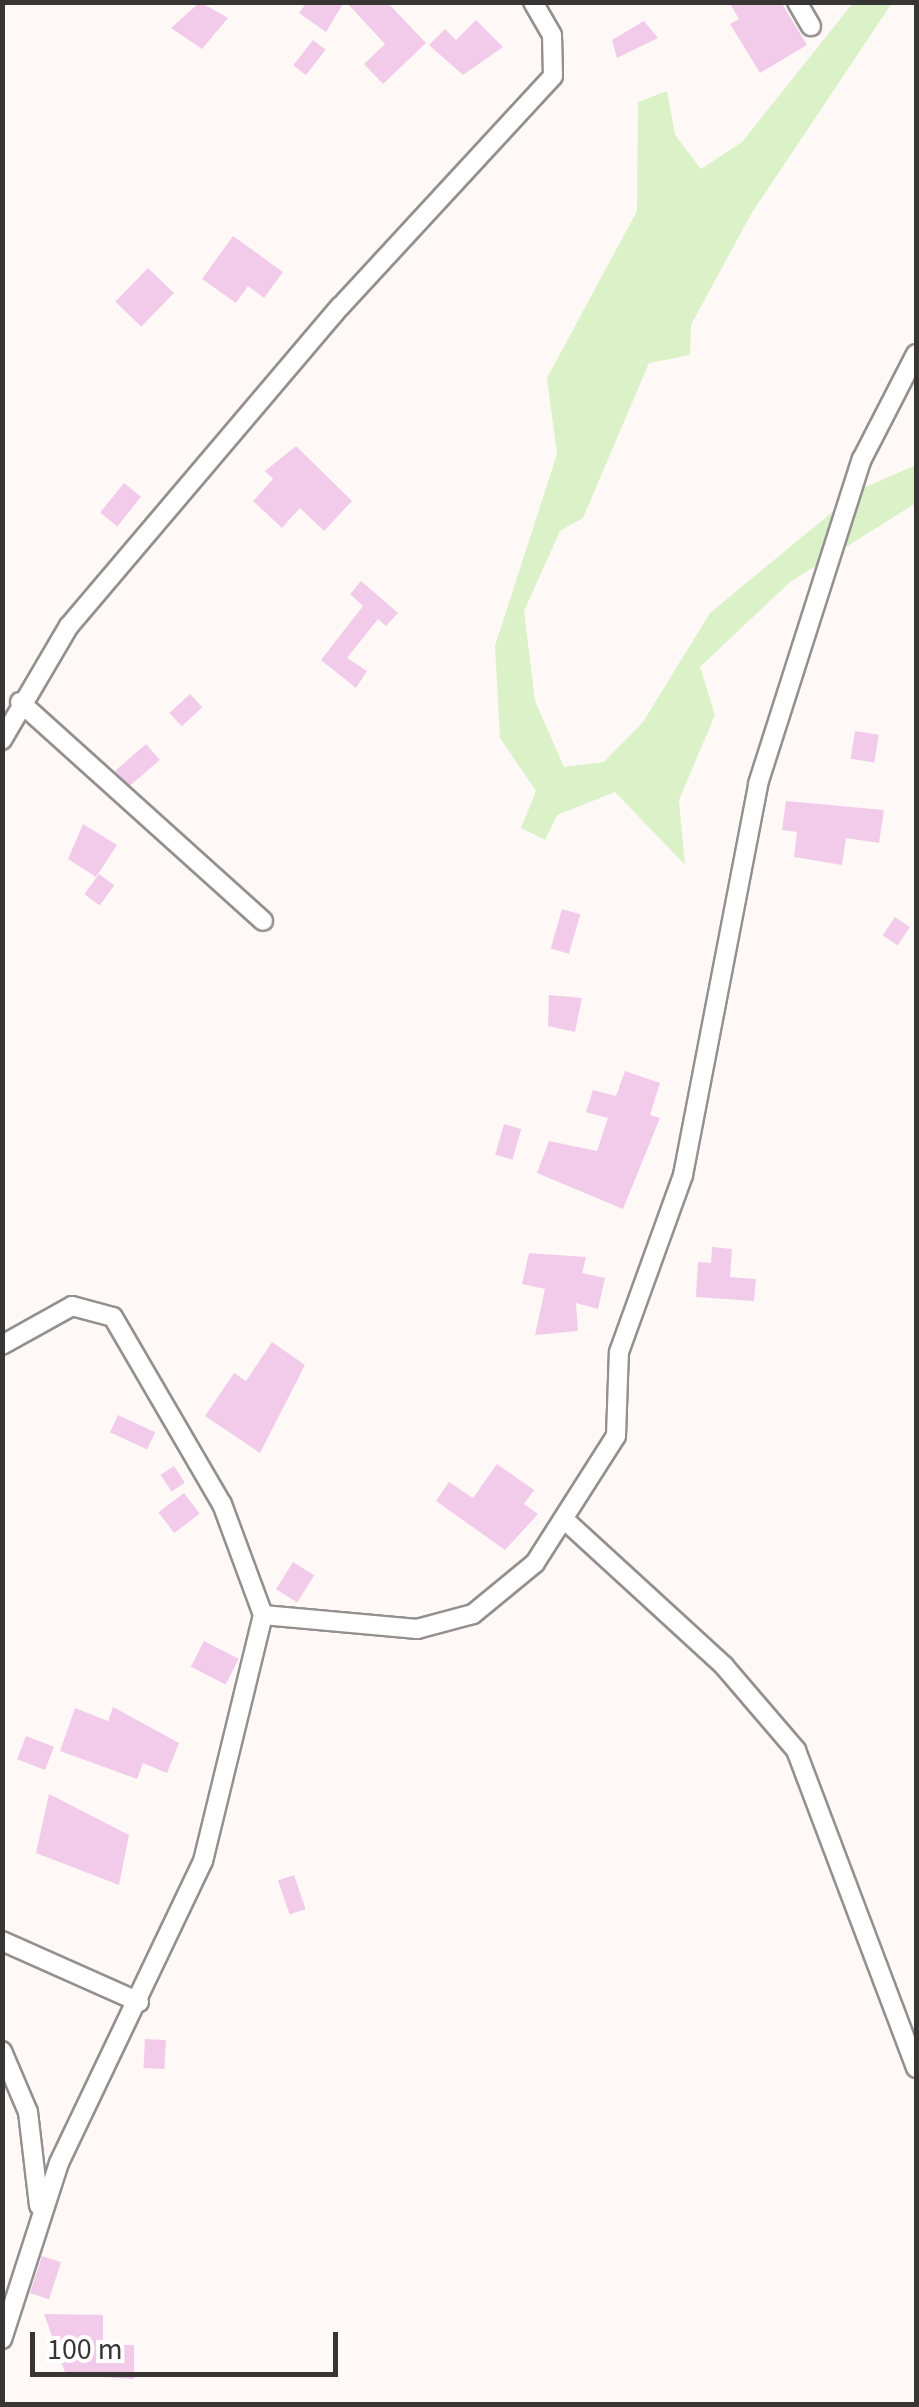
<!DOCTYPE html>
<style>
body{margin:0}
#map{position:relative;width:919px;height:2407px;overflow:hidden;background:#fef9f6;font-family:"Source Sans 3",sans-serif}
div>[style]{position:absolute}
.green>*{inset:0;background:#dbf1c8}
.building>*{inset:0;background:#f3cbea;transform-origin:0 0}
.roads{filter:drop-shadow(2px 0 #94908d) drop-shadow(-2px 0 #94908d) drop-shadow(0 2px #94908d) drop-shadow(0 -2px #94908d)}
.street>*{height:18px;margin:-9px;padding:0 9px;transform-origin:9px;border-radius:9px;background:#fff}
span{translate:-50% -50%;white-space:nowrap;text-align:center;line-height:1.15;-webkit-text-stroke:9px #fff;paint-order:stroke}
.frame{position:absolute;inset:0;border:5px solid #373634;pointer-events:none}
.scale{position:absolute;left:30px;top:2332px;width:308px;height:45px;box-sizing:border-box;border:5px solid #373634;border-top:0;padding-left:12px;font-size:30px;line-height:35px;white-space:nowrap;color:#373634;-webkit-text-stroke:8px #fff;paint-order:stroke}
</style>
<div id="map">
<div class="green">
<i style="clip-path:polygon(853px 3px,892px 3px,751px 214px,691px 325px,690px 355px,649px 363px,583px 518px,560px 531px,524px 611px,535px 701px,564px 767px,604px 762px,643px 722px,710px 613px,859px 490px,916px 465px,916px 503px,790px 582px,700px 667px,715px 715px,679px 800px,685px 865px,615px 792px,557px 815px,545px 840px,521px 828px,536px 791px,500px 738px,495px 646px,557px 454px,547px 378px,637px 211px,638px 102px,667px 91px,675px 135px,701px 169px,742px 142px)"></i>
</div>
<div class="building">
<i style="clip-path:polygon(200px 2px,228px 18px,202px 49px,171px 28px)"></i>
<i style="clip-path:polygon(307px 2px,344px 2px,326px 32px,299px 13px)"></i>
<i style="clip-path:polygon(346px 2px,387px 2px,426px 43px,383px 84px,364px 64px,385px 44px)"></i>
<i style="clip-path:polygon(729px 2px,781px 2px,807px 45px,760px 73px,730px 24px,739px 19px)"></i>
<i style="clip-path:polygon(476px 20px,503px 47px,463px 75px,429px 45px,445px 29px,456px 40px)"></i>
<i style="clip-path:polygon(644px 21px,658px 38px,617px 58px,612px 40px)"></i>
<i style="left:313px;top:40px;width:16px;height:32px;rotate:38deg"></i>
<i style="clip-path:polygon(233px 236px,283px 272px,264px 298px,248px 286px,236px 303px,202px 279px)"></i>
<i style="left:148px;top:268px;width:36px;height:47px;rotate:44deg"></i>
<i style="clip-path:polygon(296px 446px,352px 501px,324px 531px,300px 508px,282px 528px,253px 501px,273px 479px,265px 471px)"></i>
<i style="left:124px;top:483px;width:22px;height:38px;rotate:39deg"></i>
<i style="clip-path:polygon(361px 581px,398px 613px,386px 626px,378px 619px,347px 658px,367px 671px,356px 688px,321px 660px,363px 606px,350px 594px)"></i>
<i style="left:190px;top:694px;width:18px;height:28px;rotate:47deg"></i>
<i style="left:855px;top:731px;width:24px;height:28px;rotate:9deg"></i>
<i style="left:146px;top:744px;width:21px;height:41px;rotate:49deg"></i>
<i style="clip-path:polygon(786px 801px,884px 810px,879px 843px,846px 838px,842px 865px,794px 857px,797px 832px,782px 830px)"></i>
<i style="clip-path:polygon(83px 824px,117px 845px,96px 877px,68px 859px)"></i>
<i style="left:99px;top:874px;width:19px;height:25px;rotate:36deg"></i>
<i style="left:562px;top:909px;width:19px;height:41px;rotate:16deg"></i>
<i style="left:895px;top:917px;width:18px;height:22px;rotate:34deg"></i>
<i style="clip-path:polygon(549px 995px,582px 998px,575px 1032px,548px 1026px)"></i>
<i style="clip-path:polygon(625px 1071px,660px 1083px,650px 1115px,660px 1118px,623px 1209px,537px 1173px,549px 1141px,597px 1151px,608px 1118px,586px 1112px,593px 1090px,616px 1096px)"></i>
<i style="left:504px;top:1124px;width:18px;height:32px;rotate:16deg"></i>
<i style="clip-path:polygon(712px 1247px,732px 1249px,730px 1277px,756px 1279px,754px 1301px,696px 1297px,698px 1262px,711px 1263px)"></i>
<i style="clip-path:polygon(529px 1253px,586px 1257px,582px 1273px,605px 1278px,598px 1309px,576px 1303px,578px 1331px,535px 1335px,545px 1289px,522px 1284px)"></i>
<i style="clip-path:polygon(272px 1342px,305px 1365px,260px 1453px,205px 1416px,234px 1373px,246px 1381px)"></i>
<i style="left:118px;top:1415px;width:41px;height:19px;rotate:25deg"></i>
<i style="clip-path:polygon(497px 1464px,534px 1490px,524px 1504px,538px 1514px,505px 1550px,436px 1501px,449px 1482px,473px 1498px)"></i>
<i style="left:174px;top:1466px;width:20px;height:16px;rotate:57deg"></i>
<i style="left:184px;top:1493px;width:26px;height:32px;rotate:53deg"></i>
<i style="left:293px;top:1562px;width:25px;height:32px;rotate:32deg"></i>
<i style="left:204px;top:1641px;width:39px;height:29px;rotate:27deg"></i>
<i style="clip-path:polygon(113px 1707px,179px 1743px,167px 1773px,143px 1763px,137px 1779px,60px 1751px,75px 1708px,108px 1721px)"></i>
<i style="left:26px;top:1736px;width:30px;height:25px;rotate:21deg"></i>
<i style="clip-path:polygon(49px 1794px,129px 1835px,119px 1885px,36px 1853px)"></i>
<i style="left:294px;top:1875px;width:36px;height:17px;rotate:71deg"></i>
<i style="left:145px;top:2039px;width:21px;height:29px;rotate:3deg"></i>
<i style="left:42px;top:2256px;width:20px;height:39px;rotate:18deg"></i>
<i style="clip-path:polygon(44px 2314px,103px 2315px,103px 2345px,134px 2345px,134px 2379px,66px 2375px)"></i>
</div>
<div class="roads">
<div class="street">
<i style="left:797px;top:2px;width:28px;rotate:60deg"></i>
<i style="left:20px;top:702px;width:327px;rotate:42deg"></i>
<i style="left:2px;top:740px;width:132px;rotate:-59.6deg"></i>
<i style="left:69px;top:626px;width:419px;rotate:-49.7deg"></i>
<i style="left:340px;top:307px;width:314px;rotate:-47.3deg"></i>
<i style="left:553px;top:76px;width:41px;rotate:-91.4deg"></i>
<i style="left:552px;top:35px;width:38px;rotate:-120deg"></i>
<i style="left:2px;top:1345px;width:80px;rotate:-29.1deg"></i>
<i style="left:72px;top:1306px;width:42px;rotate:15deg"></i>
<i style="left:113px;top:1317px;width:216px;rotate:59.8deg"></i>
<i style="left:222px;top:1504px;width:118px;rotate:69.7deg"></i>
<i style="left:263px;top:1615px;width:253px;rotate:103.7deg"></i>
<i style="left:203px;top:1861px;width:335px;rotate:115.5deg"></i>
<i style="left:59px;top:2163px;width:185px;rotate:107.9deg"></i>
<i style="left:567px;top:1522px;width:213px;rotate:42.5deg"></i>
<i style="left:724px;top:1666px;width:111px;rotate:49.4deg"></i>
<i style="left:796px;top:1750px;width:340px;rotate:69.3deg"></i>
<i style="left:263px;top:1615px;width:155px;rotate:5.2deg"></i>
<i style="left:417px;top:1629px;width:58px;rotate:-15deg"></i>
<i style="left:473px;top:1614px;width:80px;rotate:-39.4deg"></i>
<i style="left:535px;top:1563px;width:151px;rotate:-57.5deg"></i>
<i style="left:616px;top:1436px;width:84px;rotate:-88deg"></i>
<i style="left:619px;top:1352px;width:188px;rotate:-70.1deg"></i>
<i style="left:683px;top:1175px;width:398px;rotate:-79.1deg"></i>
<i style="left:758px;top:784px;width:341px;rotate:-72.3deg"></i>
<i style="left:862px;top:459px;width:118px;rotate:-62.8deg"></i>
<i style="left:2px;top:1941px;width:150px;rotate:24deg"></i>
<i style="left:2px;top:2051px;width:66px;rotate:66.9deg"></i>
<i style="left:28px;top:2112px;width:94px;rotate:83.3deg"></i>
</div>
</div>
<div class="frame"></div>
<div class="scale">100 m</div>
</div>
